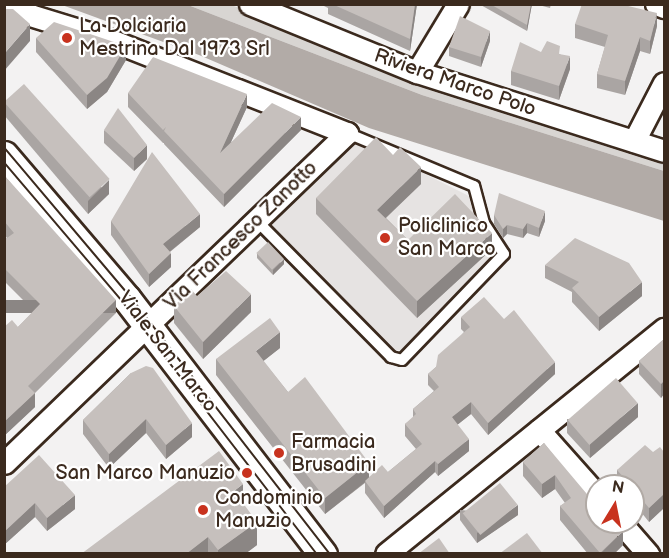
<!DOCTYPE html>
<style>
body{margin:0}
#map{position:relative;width:669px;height:558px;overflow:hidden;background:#f3f2f2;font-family:"Balsamiq Sans",sans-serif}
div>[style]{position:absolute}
.built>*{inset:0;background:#e6e3e2}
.green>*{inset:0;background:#d8d5d2}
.water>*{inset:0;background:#b2aba7}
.roads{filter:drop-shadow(2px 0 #3b2a1e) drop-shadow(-2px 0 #3b2a1e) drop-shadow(0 2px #3b2a1e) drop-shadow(0 -2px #3b2a1e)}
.service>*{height:10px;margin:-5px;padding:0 5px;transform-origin:5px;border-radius:5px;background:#fff}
.minor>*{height:21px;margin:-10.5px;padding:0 10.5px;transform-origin:10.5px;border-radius:10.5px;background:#fff}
.tertiary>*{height:27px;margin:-13.5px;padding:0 13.5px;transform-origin:13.5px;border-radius:13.5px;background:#fff}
.tram>*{height:1.5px;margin:-0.75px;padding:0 0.75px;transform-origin:0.75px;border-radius:0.75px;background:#3b2a1e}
.wall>*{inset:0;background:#aaa5a3}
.shaded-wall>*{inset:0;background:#8b8684;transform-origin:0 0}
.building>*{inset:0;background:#c6c0bd;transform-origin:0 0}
.dots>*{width:16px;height:16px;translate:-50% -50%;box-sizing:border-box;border:3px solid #fff;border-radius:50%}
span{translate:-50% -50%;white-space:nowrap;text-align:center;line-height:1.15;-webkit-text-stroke:4.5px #fff;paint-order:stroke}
.poi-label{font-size:20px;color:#3b2a1e}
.left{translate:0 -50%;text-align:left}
.right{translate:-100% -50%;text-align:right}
.street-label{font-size:20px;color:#3b2a1e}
.frame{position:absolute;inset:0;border:6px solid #3b2a1e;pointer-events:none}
.north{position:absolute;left:585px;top:474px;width:60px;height:60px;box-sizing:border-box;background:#fff;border:2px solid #b1aaa5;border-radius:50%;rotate:10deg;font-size:16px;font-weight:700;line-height:24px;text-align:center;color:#3b2a1e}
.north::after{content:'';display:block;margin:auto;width:21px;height:27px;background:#c8321e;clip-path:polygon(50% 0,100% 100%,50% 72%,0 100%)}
</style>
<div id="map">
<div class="built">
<i style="clip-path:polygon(352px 144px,383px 153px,467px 195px,476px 203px,478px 227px,500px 256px,401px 350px,390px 350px,271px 227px,271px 223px)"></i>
</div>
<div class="green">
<i style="clip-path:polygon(188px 5px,231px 5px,664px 158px,664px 171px,422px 95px)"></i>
</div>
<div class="water">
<i style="clip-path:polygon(62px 5px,188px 5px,422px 95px,664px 171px,664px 221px,369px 128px,199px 55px)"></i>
</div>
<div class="roads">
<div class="service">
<i style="left:258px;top:222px;width:190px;rotate:45.4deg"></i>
<i style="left:391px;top:357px;width:11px;rotate:15deg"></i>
<i style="left:402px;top:360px;width:147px;rotate:-46.1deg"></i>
<i style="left:504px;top:254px;width:37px;rotate:-123deg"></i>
<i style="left:484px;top:223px;width:38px;rotate:-105deg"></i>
<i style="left:474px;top:186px;width:138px;rotate:-157.3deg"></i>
</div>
<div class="minor">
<i style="left:250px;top:4px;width:180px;rotate:22.2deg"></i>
<i style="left:417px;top:72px;width:259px;rotate:17.7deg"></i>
<i style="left:656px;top:4px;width:9px;rotate:21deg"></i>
<i style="left:4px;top:13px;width:26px;rotate:4deg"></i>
<i style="left:30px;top:15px;width:82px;rotate:17.1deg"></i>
<i style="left:108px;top:39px;width:257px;rotate:21.5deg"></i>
<i style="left:347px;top:133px;width:476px;rotate:136.1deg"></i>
<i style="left:417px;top:72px;width:79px;rotate:-58.9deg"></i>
<i style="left:634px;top:141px;width:65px;rotate:-62.7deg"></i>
<i style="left:539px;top:430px;width:87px;rotate:48.3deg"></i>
<i style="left:620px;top:522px;width:43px;rotate:48.8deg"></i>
<i style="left:386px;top:554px;width:358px;rotate:-39deg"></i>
</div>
<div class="tertiary">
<i style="left:4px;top:155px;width:189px;rotate:49.5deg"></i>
<i style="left:127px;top:299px;width:322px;rotate:52.5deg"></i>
</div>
</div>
<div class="tram">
<i style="left:4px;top:147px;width:195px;rotate:49.8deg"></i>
<i style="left:130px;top:296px;width:326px;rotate:52.2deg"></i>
<i style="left:4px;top:162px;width:184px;rotate:49.6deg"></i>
<i style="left:123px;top:302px;width:318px;rotate:52.4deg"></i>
</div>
<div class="wall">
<i style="clip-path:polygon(320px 4px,417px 4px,410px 51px,328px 14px,328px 8px)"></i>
<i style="clip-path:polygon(479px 4px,532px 4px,527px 31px)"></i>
<i style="clip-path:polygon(535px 4px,551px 4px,550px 8px)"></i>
<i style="clip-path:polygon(575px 24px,657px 26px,650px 54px,640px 51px,625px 95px,597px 88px,597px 74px,605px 47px,575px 38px)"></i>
<i style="clip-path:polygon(36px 38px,126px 60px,107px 92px,87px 109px,36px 52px)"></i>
<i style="clip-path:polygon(490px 41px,481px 67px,449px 56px,449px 47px)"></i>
<i style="clip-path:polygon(541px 52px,560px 54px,570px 69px,559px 100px,511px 85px,511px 71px)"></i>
<i style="clip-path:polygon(128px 93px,247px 107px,231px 142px,301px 130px,224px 207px,164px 144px,164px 143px,163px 143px,128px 107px)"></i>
<i style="clip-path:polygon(4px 101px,109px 194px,88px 214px,4px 115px)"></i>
<i style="clip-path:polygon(104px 130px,147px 159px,134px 171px,104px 143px)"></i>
<i style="clip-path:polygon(4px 175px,116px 313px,35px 393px,35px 407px,4px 436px,4px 327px,18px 327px,34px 311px,4px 281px,4px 240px,7px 238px,4px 234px)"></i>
<i style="clip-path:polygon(421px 184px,386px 218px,408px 240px,492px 249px,417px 318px,316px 214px,316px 198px)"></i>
<i style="clip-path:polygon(494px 215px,545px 221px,539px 237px,527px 233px,523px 238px,507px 234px,503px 238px,494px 224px)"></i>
<i style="clip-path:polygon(111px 221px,200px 227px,170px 252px,171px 267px,149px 287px,111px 235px)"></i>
<i style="clip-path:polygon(257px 253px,284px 264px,273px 275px,257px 258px)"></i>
<i style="clip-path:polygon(545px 265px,642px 296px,599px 331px,572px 302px,572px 292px,545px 278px)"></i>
<i style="clip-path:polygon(197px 296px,251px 312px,203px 359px,174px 323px,174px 306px)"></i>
<i style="clip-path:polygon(461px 317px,555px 374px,488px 435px,471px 414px,457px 425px,469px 451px,438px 476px,435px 472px,384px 518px,365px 493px,365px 483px,325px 514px,216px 375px,216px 359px,280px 348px,263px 361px,288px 392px,369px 477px,388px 472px,416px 449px,405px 436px,405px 424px,413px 418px,413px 409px,434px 391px,428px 385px,428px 374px,436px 367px,464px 332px,461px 329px)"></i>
<i style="clip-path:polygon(664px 339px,664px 394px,661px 398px,639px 374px,639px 361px)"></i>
<i style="clip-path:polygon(131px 373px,192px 437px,166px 459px,146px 433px,109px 468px,83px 434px,83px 420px)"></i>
<i style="clip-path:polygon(638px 417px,590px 458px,567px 433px,567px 419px)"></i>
<i style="clip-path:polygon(544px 443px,623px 545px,614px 554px,588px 554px,560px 520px,560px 506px,565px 503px,555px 489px,542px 498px,523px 476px,523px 462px)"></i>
<i style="clip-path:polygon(653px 452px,664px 452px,664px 508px,649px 522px,633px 502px,633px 486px,619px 486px,617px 484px,617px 470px)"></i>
<i style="clip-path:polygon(4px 487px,75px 509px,47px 531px,35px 517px,4px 545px)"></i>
<i style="clip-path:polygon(243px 504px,257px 545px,245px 554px,81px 554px)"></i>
<i style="clip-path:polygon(460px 510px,518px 515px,477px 543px,460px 520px)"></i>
</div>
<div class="shaded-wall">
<i style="clip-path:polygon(415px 4px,417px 4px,410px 51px,410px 39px)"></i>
<i style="clip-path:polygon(531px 4px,532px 4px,527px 31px,527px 25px)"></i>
<i style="clip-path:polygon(657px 13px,657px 26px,650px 54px,650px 41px)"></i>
<i style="clip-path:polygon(30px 24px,30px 41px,4px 71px,4px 54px)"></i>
<i style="clip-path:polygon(490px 31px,490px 41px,481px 67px,481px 57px)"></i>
<i style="clip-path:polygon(640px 37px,640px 51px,625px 95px,625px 81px)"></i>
<i style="clip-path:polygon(126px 46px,126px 60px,107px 92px,87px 109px,87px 95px)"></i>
<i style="clip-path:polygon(570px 56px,570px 69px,559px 100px,559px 86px)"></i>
<i style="clip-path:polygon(247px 94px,247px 107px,220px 166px,220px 153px)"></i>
<i style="clip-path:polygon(301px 117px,301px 130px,224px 207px,224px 194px)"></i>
<i style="clip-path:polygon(147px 145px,147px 159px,134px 171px,134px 158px)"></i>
<i style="clip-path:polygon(421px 167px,421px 184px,377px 226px,377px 210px)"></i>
<i style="clip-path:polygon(109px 180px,109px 194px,88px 214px,88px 201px)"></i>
<i style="clip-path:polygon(545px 211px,545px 221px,539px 237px,539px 228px)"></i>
<i style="clip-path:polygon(200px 214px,200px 227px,163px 257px,163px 244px)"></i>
<i style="clip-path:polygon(527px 223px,527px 233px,523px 238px,523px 229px)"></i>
<i style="clip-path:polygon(507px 225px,507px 234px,503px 238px,503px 229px)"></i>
<i style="clip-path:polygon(492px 233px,492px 249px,417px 318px,417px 301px)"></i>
<i style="clip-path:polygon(171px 253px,171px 267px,149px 287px,149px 274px)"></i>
<i style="clip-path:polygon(284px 259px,284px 264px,273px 275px,273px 270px)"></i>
<i style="clip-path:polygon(642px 282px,642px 296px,599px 331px,599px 317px)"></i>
<i style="clip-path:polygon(251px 294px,251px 312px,203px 359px,203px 342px)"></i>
<i style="left:116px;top:300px;width:13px;height:123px;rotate:90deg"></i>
<i style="clip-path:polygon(280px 332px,280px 348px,256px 367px,256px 351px)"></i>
<i style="clip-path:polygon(555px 362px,555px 374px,488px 435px,488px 423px)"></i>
<i style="clip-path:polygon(664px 381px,664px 394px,661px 398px,661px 384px)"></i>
<i style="clip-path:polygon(35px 393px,35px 407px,4px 436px,4px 422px)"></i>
<i style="clip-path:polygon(471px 402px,471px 414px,452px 429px,452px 417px)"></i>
<i style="clip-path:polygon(638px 403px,638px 417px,590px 458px,590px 444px)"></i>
<i style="clip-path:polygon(146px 419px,146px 433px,109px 468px,109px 454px)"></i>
<i style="clip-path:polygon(192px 423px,192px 437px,166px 459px,166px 445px)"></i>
<i style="clip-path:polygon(469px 439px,469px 451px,438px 476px,438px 464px)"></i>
<i style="clip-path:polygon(435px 461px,435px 472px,384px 518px,384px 506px)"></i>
<i style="clip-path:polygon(369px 463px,369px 479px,325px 514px,325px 498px)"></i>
<i style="clip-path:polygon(555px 475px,555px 489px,542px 498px,542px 484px)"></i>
<i style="clip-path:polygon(243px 484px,243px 507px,234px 491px)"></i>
<i style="clip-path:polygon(664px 494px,664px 508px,649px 522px,649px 508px)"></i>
<i style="clip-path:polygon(75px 495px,75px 509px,47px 531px,47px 518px)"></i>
<i style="clip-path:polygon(35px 503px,35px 517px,4px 545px,4px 532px)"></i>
<i style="clip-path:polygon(518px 505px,518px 515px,477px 543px,477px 533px)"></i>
<i style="clip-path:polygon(257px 522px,257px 545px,245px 554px,218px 554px,218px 550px)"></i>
<i style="clip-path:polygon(623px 531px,623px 545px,614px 554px,600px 554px)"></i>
<i style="clip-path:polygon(208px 537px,208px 554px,186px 554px)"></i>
</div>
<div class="building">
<i style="clip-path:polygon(332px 4px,415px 4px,410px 39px)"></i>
<i style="clip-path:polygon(490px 4px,531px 4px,527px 25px)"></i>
<i style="clip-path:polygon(582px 4px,620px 4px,657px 13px,650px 41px,640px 37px,625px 81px,597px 74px,608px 35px,575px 24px)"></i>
<i style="clip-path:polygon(4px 9px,13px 9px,30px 24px,4px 54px)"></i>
<i style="clip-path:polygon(460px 16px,490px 31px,481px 57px,449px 47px)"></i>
<i style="clip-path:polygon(54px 22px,126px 46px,107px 78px,87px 95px,36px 38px)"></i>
<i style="clip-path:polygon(547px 41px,560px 46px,559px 54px,570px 56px,559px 86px,511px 71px,520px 42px,541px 52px)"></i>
<i style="clip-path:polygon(153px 57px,247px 94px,220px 153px,272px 103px,301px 117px,224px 194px,164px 131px,166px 127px,163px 130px,128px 93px)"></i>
<i style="left:24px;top:84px;width:128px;height:27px;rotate:48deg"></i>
<i style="clip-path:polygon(118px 108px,147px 145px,134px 158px,104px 130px)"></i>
<i style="clip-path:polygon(376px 137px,393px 155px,400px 147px,421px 167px,377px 210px,408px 240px,455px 194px,492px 233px,417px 301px,316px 198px)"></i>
<i style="clip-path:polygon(152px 152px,200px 214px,163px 244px,171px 253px,149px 274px,111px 221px)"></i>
<i style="clip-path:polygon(4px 175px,116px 300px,28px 386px,35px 393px,4px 422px,4px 327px,12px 320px,18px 327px,40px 304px,4px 268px,4px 240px,14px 233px,4px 221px)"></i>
<i style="clip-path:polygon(499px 193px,545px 211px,539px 228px,527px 223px,523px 229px,507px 225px,503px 229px,494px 215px)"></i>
<i style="clip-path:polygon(575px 238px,629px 263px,642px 282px,599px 317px,572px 288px,579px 282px,545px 265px)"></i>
<i style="left:268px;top:242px;width:23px;height:16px;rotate:47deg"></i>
<i style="clip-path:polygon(226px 271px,251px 294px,203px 342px,174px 306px,191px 289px,197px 296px)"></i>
<i style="clip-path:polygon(484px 297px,504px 319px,514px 310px,555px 362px,488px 423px,471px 402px,452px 417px,469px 439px,438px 464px,435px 461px,384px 506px,365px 481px,382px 465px,388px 472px,422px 444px,405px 424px,416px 414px,413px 409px,439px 387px,428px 374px,436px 367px,438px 355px,470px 327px,461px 317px)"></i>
<i style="clip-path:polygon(270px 318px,280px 332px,256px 351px,288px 392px,305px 377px,369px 463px,325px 498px,216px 359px)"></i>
<i style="clip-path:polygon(664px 339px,664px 381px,661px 384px,639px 361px)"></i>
<i style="clip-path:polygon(146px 366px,153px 368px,192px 423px,166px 445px,146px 419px,109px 454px,83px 420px,131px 373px)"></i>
<i style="left:616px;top:378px;width:33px;height:64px;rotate:49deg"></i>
<i style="clip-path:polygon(544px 443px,597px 506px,597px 522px,615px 522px,623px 531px,600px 553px,560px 506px,571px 498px,555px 475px,542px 484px,523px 462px)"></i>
<i style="clip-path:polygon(645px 445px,653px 452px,660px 447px,664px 452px,664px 494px,649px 508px,633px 489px,633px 486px,631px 486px,617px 470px)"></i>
<i style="clip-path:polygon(219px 451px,243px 484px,234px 491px,257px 522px,218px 550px,208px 537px,186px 554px,81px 554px)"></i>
<i style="clip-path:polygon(39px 455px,75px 495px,47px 518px,35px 503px,4px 532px,4px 487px)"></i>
<i style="left:500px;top:483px;width:28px;height:48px;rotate:51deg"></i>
<i style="clip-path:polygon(527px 533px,543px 554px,499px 554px)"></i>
<i style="clip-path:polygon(439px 538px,450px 554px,418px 554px)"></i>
</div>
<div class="dots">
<i style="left:67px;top:38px;background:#c8321e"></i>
<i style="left:385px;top:238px;background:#c8321e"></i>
<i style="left:279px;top:453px;background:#c8321e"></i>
<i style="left:247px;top:473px;background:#c8321e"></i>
<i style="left:203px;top:510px;background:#c8321e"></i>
</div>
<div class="poi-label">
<span class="left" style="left:79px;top:38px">La Dolciaria<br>Mestrina Dal 1973 Srl</span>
<span class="left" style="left:398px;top:238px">Policlinico<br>San Marco</span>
<span class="left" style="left:291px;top:454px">Farmacia<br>Brusadini</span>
<span class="right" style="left:235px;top:473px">San Marco Manuzio</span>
<span class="left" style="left:215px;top:510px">Condominio<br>Manuzio</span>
</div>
<div class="street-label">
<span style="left:455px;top:83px;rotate:19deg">Riviera Marco Polo</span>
<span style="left:241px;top:236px;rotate:-44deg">Via Francesco Zanotto</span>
<span style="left:167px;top:352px;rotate:52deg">Viale San Marco</span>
</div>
<div class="frame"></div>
<div class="north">N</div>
</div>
